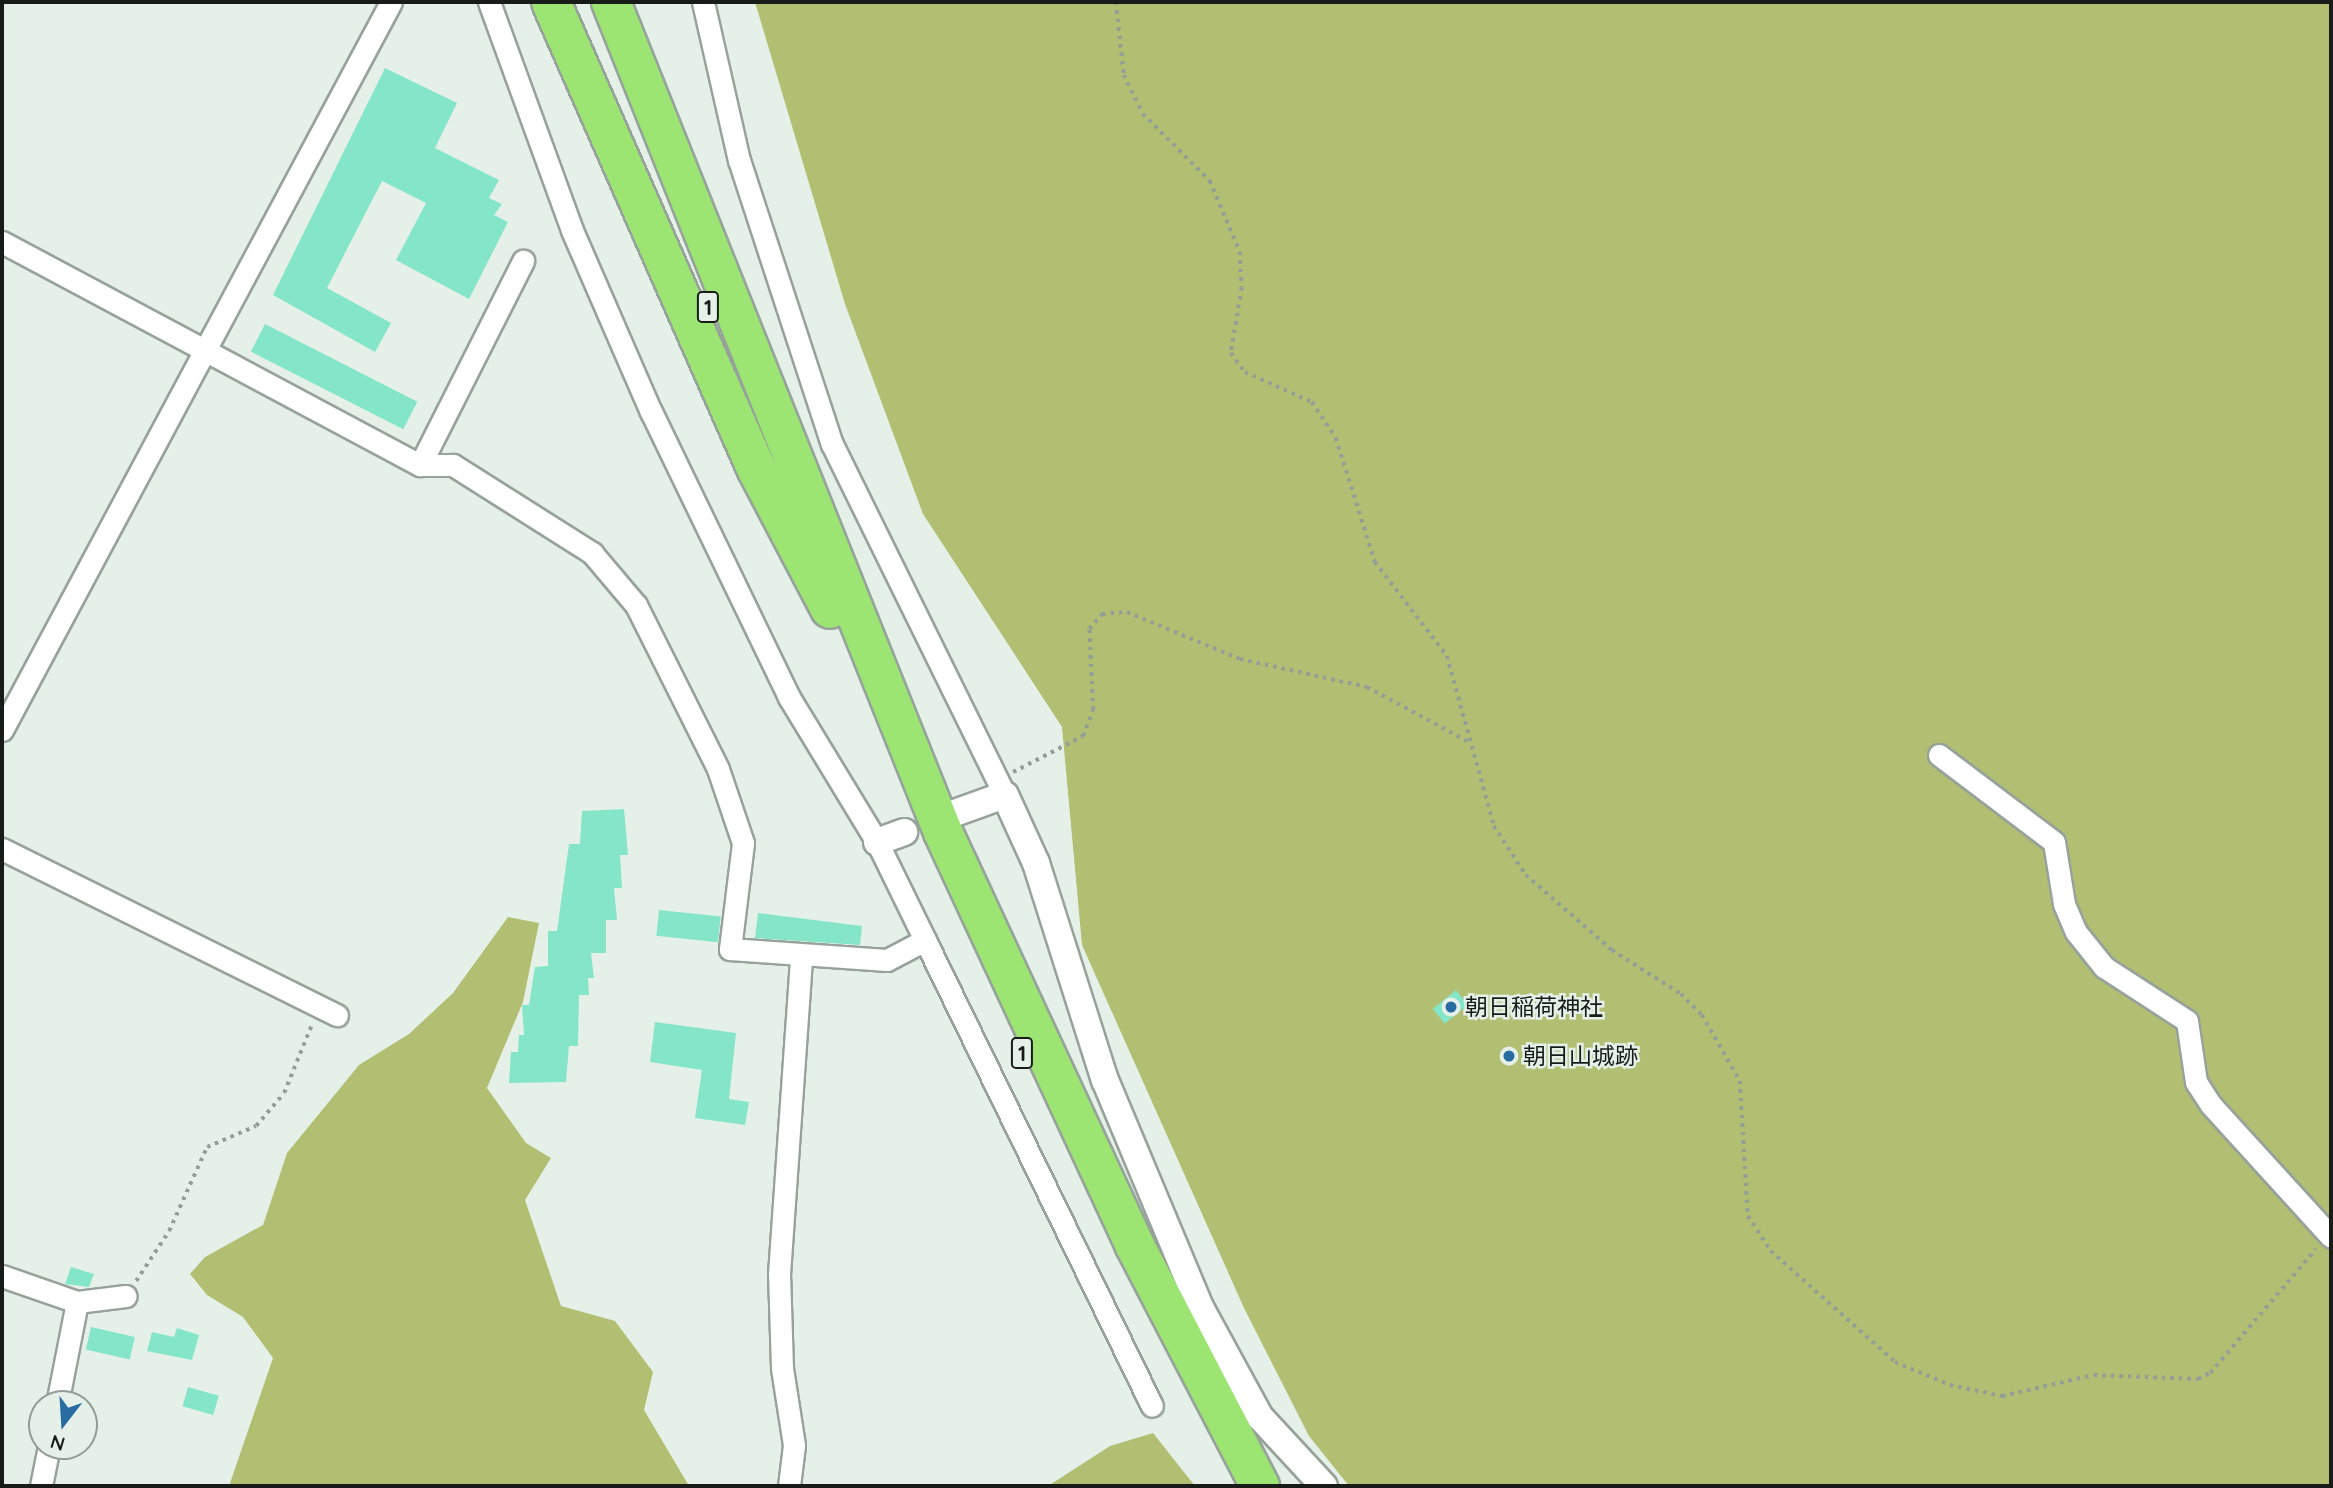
<!DOCTYPE html>
<meta charset="utf-8">
<style>
body{margin:0}
#map{position:relative;width:2333px;height:1488px;overflow:hidden;background:#e5f1e8;font-family:Quicksand,"Noto Sans JP",sans-serif}
div>[style]{position:absolute}
.forest>*{inset:0;background:#b2bf72}
.building>*{inset:0;background:#84e5c8;transform-origin:0 0}
.path>*{height:3.5px;margin-top:-1.75px;transform-origin:0;background:repeating-linear-gradient(90deg,#949d96 0 3.5px,transparent 0 8.5px)}
.roads{filter:drop-shadow(2px 0 #97a29a) drop-shadow(-2px 0 #97a29a) drop-shadow(0 2px #97a29a) drop-shadow(0 -2px #97a29a)}
.minor>*{height:21px;margin:-10.5px;padding:0 10.5px;transform-origin:10.5px;border-radius:10.5px;background:#fff}
.tertiary>*{height:26px;margin:-13px;padding:0 13px;transform-origin:13px;border-radius:13px;background:#fff}
.motorway>*{height:38px;margin:-19px;padding:0 19px;transform-origin:19px;border-radius:19px;background:#9de573}
.dots>*{width:19px;height:19px;translate:-50% -50%;box-sizing:border-box;border:4px solid #e5f1e8;border-radius:50%}
span{translate:-50% -50%;white-space:nowrap;text-align:center;line-height:1.15;-webkit-text-stroke:5px #e5f1e8;paint-order:stroke}
.shield-label span{padding:2px 5px;background:#e5f1e8;border:2px solid;border-radius:5px;-webkit-text-stroke-width:0}
.shield-label{font-size:21px;color:#181c19;font-weight:700}
.poi-label{font-size:23px;color:#181c19}
.left{translate:0 -50%;text-align:left}
.frame{position:absolute;inset:0;border:4px solid #181c19;pointer-events:none}
.north{position:absolute;left:28px;top:1390px;width:70px;height:70px;box-sizing:border-box;background:#e5f1e8;border:2px solid #939c95;border-radius:50%;rotate:197deg;font-size:19px;font-weight:700;line-height:28px;text-align:center;color:#181c19}
.north::after{content:'';display:block;margin:auto;width:24px;height:32px;background:#296ca1;clip-path:polygon(50% 0,100% 100%,50% 72%,0 100%)}
</style>
<div id="map">
<div class="forest">
<i style="clip-path:polygon(755px 2px,2331px 2px,2331px 1486px,1349px 1486px,1309px 1436px,1244px 1308px,1082px 945px,1062px 727px,923px 514px,845px 304px)"></i>
<i style="clip-path:polygon(508px 917px,539px 923px,523px 1002px,487px 1088px,526px 1143px,551px 1158px,525px 1200px,561px 1306px,615px 1321px,653px 1372px,644px 1410px,689px 1486px,229px 1486px,273px 1358px,243px 1317px,207px 1295px,190px 1274px,205px 1257px,263px 1225px,287px 1153px,359px 1065px,409px 1034px,453px 993px)"></i>
<i style="clip-path:polygon(1153px 1433px,1195px 1486px,1048px 1486px,1110px 1446px)"></i>
</div>
<div class="building">
<i style="clip-path:polygon(385px 68px,457px 103px,435px 148px,499px 180px,489px 198px,502px 204px,494px 215px,508px 222px,469px 299px,396px 260px,426px 203px,382px 181px,327px 288px,391px 323px,375px 352px,273px 295px)"></i>
<i style="left:265px;top:324px;width:171px;height:31px;rotate:27deg"></i>
<i style="clip-path:polygon(624px 809px,628px 855px,620px 855px,622px 888px,614px 888px,617px 920px,606px 920px,606px 953px,591px 953px,594px 978px,588px 978px,589px 995px,579px 995px,578px 1046px,569px 1046px,566px 1082px,509px 1083px,511px 1052px,518px 1052px,519px 1035px,524px 1035px,522px 1005px,529px 1005px,535px 967px,548px 966px,548px 931px,557px 931px,569px 844px,580px 844px,582px 811px)"></i>
<i style="left:659px;top:910px;width:62px;height:26px;rotate:6deg"></i>
<i style="clip-path:polygon(758px 913px,862px 926px,860px 945px,755px 938px)"></i>
<i style="left:1456px;top:990px;width:19px;height:30px;rotate:51deg"></i>
<i style="clip-path:polygon(655px 1022px,736px 1033px,729px 1099px,749px 1102px,745px 1125px,695px 1118px,702px 1070px,650px 1062px)"></i>
<i style="clip-path:polygon(71px 1267px,94px 1274px,89px 1287px,65px 1284px)"></i>
<i style="left:91px;top:1327px;width:45px;height:23px;rotate:13deg"></i>
<i style="clip-path:polygon(177px 1328px,199px 1335px,192px 1360px,147px 1351px,152px 1332px,174px 1337px)"></i>
<i style="left:188px;top:1387px;width:32px;height:20px;rotate:16deg"></i>
</div>
<div class="path">
<i style="left:1116px;top:2px;width:73px;rotate:83.7deg"></i>
<i style="left:1124px;top:75px;width:43px;rotate:64deg"></i>
<i style="left:1143px;top:114px;width:95px;rotate:45deg"></i>
<i style="left:1210px;top:181px;width:77px;rotate:67.1deg"></i>
<i style="left:1240px;top:252px;width:36px;rotate:87deg"></i>
<i style="left:1242px;top:288px;width:66px;rotate:99.6deg"></i>
<i style="left:1231px;top:353px;width:24px;rotate:54deg"></i>
<i style="left:1245px;top:372px;width:73px;rotate:24.1deg"></i>
<i style="left:1312px;top:402px;width:43px;rotate:56.3deg"></i>
<i style="left:1336px;top:438px;width:130px;rotate:72.5deg"></i>
<i style="left:1375px;top:562px;width:118px;rotate:52.5deg"></i>
<i style="left:1447px;top:656px;width:176px;rotate:74.5deg"></i>
<i style="left:1494px;top:826px;width:59px;rotate:56.9deg"></i>
<i style="left:1526px;top:875px;width:114px;rotate:41.1deg"></i>
<i style="left:1612px;top:950px;width:82px;rotate:32.5deg"></i>
<i style="left:1681px;top:994px;width:30px;rotate:45deg"></i>
<i style="left:1702px;top:1015px;width:76px;rotate:60.1deg"></i>
<i style="left:1740px;top:1081px;width:135px;rotate:86.6deg"></i>
<i style="left:1748px;top:1216px;width:42px;rotate:56.7deg"></i>
<i style="left:1771px;top:1251px;width:166px;rotate:41.8deg"></i>
<i style="left:1895px;top:1362px;width:60px;rotate:22.7deg"></i>
<i style="left:1950px;top:1385px;width:53px;rotate:11.9deg"></i>
<i style="left:2002px;top:1396px;width:94px;rotate:-12.9deg"></i>
<i style="left:2094px;top:1375px;width:104px;rotate:2.2deg"></i>
<i style="left:2198px;top:1379px;width:13px;rotate:-27deg"></i>
<i style="left:2210px;top:1373px;width:163px;rotate:-49.5deg"></i>
<i style="left:1013px;top:772px;width:79px;rotate:-27.2deg"></i>
<i style="left:1083px;top:736px;width:28px;rotate:-69deg"></i>
<i style="left:1093px;top:710px;width:81px;rotate:-92.8deg"></i>
<i style="left:1089px;top:629px;width:20px;rotate:-49deg"></i>
<i style="left:1102px;top:614px;width:25px;rotate:-5deg"></i>
<i style="left:1127px;top:612px;width:122px;rotate:22.6deg"></i>
<i style="left:1240px;top:659px;width:130px;rotate:12.4deg"></i>
<i style="left:1367px;top:687px;width:114px;rotate:28.4deg"></i>
<i style="left:136px;top:1281px;width:60px;rotate:-56.6deg"></i>
<i style="left:169px;top:1231px;width:92px;rotate:-65.7deg"></i>
<i style="left:207px;top:1147px;width:53px;rotate:-23.2deg"></i>
<i style="left:256px;top:1126px;width:43px;rotate:-49.7deg"></i>
<i style="left:284px;top:1093px;width:74px;rotate:-67.9deg"></i>
</div>
<div class="roads">
<div class="minor">
<i style="left:703px;top:2px;width:162px;rotate:77.2deg"></i>
<i style="left:739px;top:160px;width:299px;rotate:71.9deg"></i>
<i style="left:832px;top:444px;width:391px;rotate:63.8deg"></i>
<i style="left:2px;top:242px;width:474px;rotate:28.1deg"></i>
<i style="left:420px;top:465px;width:33px"></i>
<i style="left:453px;top:465px;width:165px;rotate:32.3deg"></i>
<i style="left:592px;top:553px;width:68px;rotate:49.8deg"></i>
<i style="left:636px;top:605px;width:183px;rotate:63.4deg"></i>
<i style="left:718px;top:769px;width:78px;rotate:71.3deg"></i>
<i style="left:743px;top:843px;width:107px;rotate:97deg"></i>
<i style="left:730px;top:949px;width:157px;rotate:4deg"></i>
<i style="left:887px;top:960px;width:43px;rotate:-27.8deg"></i>
<i style="left:925px;top:940px;width:109px;rotate:-116.1deg"></i>
<i style="left:877px;top:842px;width:170px;rotate:-121.3deg"></i>
<i style="left:789px;top:697px;width:317px;rotate:-115.8deg"></i>
<i style="left:651px;top:412px;width:198px;rotate:-113.5deg"></i>
<i style="left:572px;top:230px;width:243px;rotate:-110deg"></i>
<i style="left:420px;top:465px;width:229px;rotate:-63.2deg"></i>
<i style="left:2px;top:730px;width:825px;rotate:-61.88deg"></i>
<i style="left:1939px;top:755px;width:144px;rotate:37.1deg"></i>
<i style="left:2054px;top:842px;width:63px;rotate:80.8deg"></i>
<i style="left:2064px;top:904px;width:30px;rotate:67deg"></i>
<i style="left:2076px;top:932px;width:45px;rotate:51.3deg"></i>
<i style="left:2104px;top:967px;width:99px;rotate:33deg"></i>
<i style="left:2187px;top:1021px;width:62px;rotate:81.6deg"></i>
<i style="left:2196px;top:1082px;width:27px;rotate:57deg"></i>
<i style="left:2211px;top:1105px;width:178px;rotate:47.7deg"></i>
<i style="left:2px;top:849px;width:374px;rotate:26.4deg"></i>
<i style="left:925px;top:940px;width:518px;rotate:64.03deg"></i>
<i style="left:2px;top:1276px;width:79px;rotate:19.1deg"></i>
<i style="left:77px;top:1302px;width:49px;rotate:-7deg"></i>
<i style="left:57px;top:1404px;width:104px;rotate:-78.9deg"></i>
<i style="left:41px;top:1486px;width:41px;rotate:-78.7deg"></i>
<i style="left:789px;top:1486px;width:41px;rotate:-83deg"></i>
<i style="left:794px;top:1445px;width:78px;rotate:-98.9deg"></i>
<i style="left:782px;top:1368px;width:94px;rotate:-91.8deg"></i>
<i style="left:779px;top:1274px;width:318px;rotate:-86deg"></i>
</div>
<div class="tertiary">
<i style="left:949px;top:815px;width:59px;rotate:-19.7deg"></i>
<i style="left:1005px;top:795px;width:75px;rotate:65.5deg"></i>
<i style="left:1036px;top:863px;width:228px;rotate:72.4deg"></i>
<i style="left:1105px;top:1080px;width:248px;rotate:67.3deg"></i>
<i style="left:1201px;top:1309px;width:123px;rotate:61.4deg"></i>
<i style="left:1260px;top:1417px;width:94px;rotate:47.2deg"></i>
<i style="left:877px;top:842px;width:29px;rotate:-20deg"></i>
</div>
<div class="motorway">
<i style="left:551px;top:2px;width:509px;rotate:66.25deg"></i>
<i style="left:756px;top:468px;width:159px;rotate:62.3deg"></i>
<i style="left:611px;top:2px;width:894px;rotate:68.2deg"></i>
<i style="left:943px;top:832px;width:454px;rotate:65.1deg"></i>
<i style="left:1134px;top:1244px;width:273px;rotate:62.5deg"></i>
</div>
</div>
<div class="dots">
<i style="left:1451px;top:1007px;background:#296ca1"></i>
<i style="left:1509px;top:1056px;background:#296ca1"></i>
</div>
<div class="shield-label">
<span style="left:708px;top:307px">1</span>
<span style="left:1022px;top:1053px">1</span>
</div>
<div class="poi-label">
<span class="left" style="left:1465px;top:1007px">朝日稲荷神社</span>
<span class="left" style="left:1523px;top:1056px">朝日山城跡</span>
</div>
<div class="frame"></div>
<div class="north">N</div>
</div>
